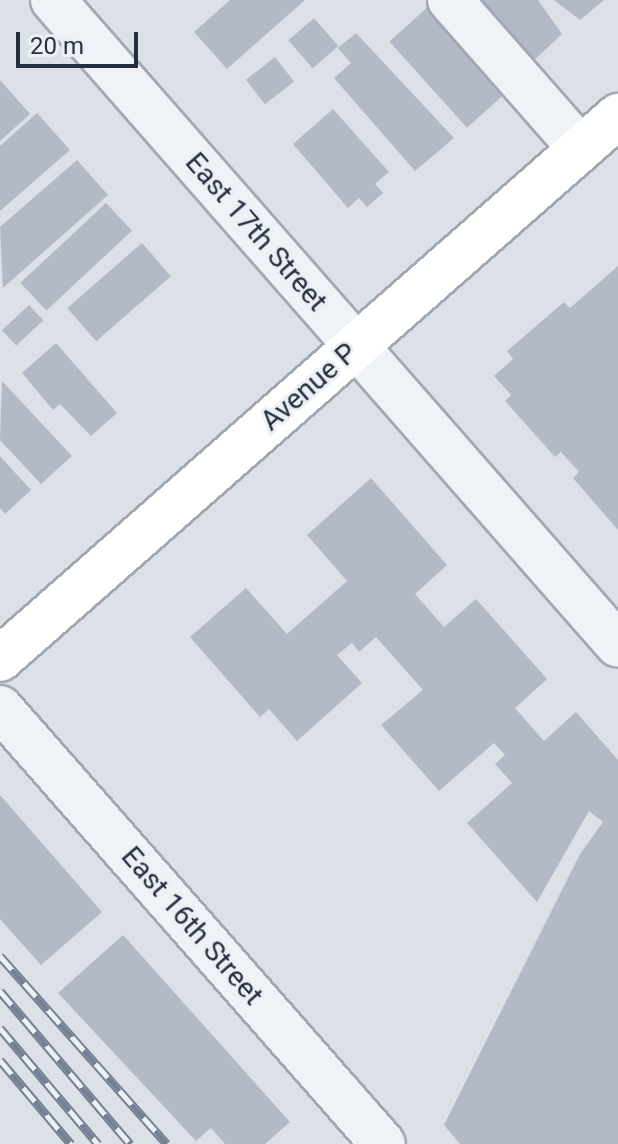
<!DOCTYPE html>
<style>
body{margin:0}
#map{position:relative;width:618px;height:1144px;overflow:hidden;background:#dce1e8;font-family:Roboto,sans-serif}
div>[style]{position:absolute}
.building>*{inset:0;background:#b3bac5;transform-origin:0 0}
.roads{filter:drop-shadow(2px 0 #a1a8b2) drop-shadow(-2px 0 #a1a8b2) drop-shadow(0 2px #a1a8b2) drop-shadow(0 -2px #a1a8b2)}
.minor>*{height:44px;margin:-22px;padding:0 22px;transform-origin:22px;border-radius:22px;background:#eff2f6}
.major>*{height:44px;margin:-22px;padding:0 22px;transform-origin:22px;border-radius:22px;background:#fff}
.rail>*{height:9px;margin-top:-4.5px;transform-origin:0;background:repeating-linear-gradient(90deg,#ecf0f5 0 18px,#758192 0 36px);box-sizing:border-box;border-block:2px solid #758192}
span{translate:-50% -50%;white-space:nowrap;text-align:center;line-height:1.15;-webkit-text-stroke:6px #ecf0f5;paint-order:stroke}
.street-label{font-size:28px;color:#252f3f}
.scale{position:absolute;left:16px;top:32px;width:122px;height:36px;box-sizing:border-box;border:4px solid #252f3f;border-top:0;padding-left:10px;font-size:24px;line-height:28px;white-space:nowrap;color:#252f3f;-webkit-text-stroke:6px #ecf0f5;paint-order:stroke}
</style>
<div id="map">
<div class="building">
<i style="clip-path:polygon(230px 0,305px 0,227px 69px,194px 32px)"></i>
<i style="clip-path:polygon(469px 0,538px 0,562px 34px,528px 66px)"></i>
<i style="clip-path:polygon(554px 0,604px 0,580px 20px)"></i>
<i style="left:431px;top:4px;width:116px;height:56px;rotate:48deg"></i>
<i style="left:314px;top:18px;width:37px;height:34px;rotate:49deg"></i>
<i style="clip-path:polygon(356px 33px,454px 138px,415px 171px,334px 78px,351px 63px,338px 48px)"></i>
<i style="left:275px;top:57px;width:31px;height:37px;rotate:52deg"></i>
<i style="clip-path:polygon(0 80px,30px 114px,0 141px)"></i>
<i style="clip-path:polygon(333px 109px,389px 172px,375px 184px,383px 193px,367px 207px,359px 198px,348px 208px,293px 144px)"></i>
<i style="clip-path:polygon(37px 113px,70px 150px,0 211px,0 146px)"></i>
<i style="clip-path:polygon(77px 160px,108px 195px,3px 288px,0 227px)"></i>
<i style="left:106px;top:203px;width:38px;height:117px;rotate:47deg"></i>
<i style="left:142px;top:243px;width:44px;height:99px;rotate:49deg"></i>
<i style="clip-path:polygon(618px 266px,618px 530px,573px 478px,579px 472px,561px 452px,555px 457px,505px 401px,511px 395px,494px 376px,513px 359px,507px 351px,564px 302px,570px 308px)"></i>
<i style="left:29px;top:305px;width:21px;height:37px;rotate:47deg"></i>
<i style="clip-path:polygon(56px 343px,117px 413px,91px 436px,60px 404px,53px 410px,22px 373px)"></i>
<i style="clip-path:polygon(2px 381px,72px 456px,41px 484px,0 440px)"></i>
<i style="clip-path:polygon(0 456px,31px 490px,5px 514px,0 508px)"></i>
<i style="clip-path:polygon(371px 478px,447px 565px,415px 594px,444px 627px,476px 599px,547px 679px,515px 708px,544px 741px,576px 712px,618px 760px,618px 1144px,460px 1144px,444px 1125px,580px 854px,603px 822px,589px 811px,537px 902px,467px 823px,512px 783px,495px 764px,505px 755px,494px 743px,439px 791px,381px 725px,423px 690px,376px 637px,359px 652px,352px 643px,337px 655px,362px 683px,297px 741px,269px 709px,260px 717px,190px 637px,246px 588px,287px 634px,347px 581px,307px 535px)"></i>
<i style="clip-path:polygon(0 795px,102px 912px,41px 965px,0 919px)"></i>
<i style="clip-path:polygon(123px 935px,290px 1122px,265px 1144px,225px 1144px,211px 1128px,196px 1141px,58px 993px)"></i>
</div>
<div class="roads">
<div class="minor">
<i style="left:53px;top:0;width:857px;rotate:48.78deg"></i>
<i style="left:450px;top:0;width:198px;rotate:48.7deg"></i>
<i style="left:0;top:708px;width:580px;rotate:48.7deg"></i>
</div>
<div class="major">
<i style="left:0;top:659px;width:823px;rotate:-41.3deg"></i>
</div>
</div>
<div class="rail">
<i style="left:0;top:956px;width:251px;rotate:48.4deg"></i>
<i style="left:0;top:991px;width:201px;rotate:49.6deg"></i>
<i style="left:0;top:1028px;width:152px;rotate:49.8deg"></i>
<i style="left:0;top:1060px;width:110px;rotate:49.8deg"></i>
</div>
<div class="street-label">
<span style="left:256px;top:232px;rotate:49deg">East 17th Street</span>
<span style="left:309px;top:387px;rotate:-41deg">Avenue P</span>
<span style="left:192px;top:926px;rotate:49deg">East 16th Street</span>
</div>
<div class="scale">20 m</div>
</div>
